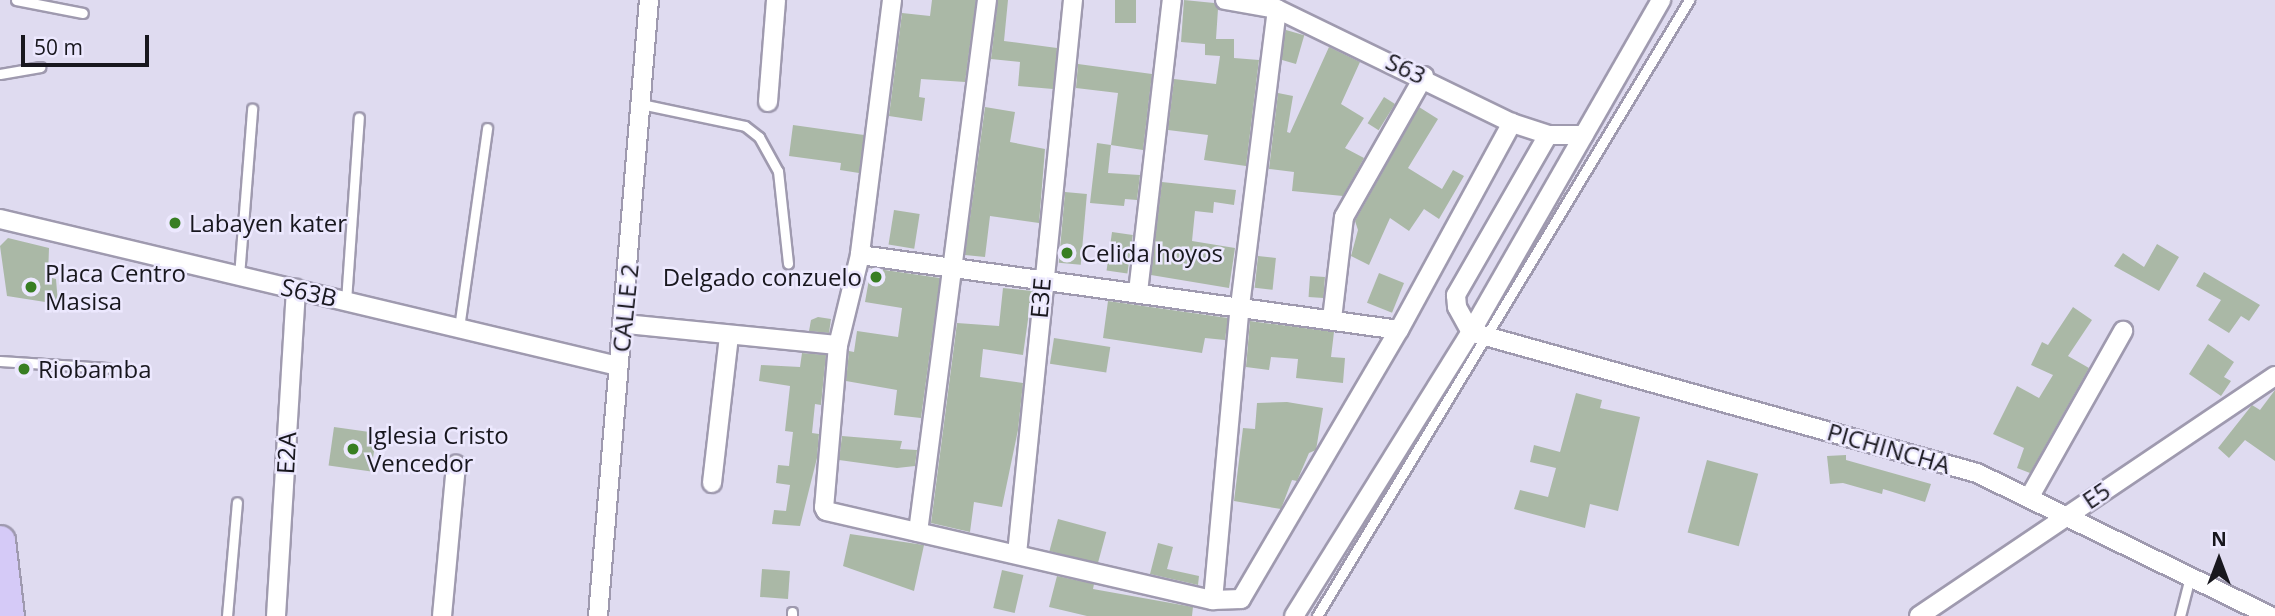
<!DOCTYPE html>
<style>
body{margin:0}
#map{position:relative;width:2275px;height:616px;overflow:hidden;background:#dfdbf0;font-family:"Open Sans",sans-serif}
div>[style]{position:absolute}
.building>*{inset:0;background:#aab8a6;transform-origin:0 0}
.roads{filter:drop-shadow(2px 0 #9f9aaf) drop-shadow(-2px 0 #9f9aaf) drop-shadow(0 2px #9f9aaf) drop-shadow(0 -2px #9f9aaf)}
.lane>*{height:9px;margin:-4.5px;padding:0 4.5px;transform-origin:4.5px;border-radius:4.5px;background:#fff}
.street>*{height:18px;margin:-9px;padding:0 9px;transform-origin:9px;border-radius:9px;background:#fff}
.primary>*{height:30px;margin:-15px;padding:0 15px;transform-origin:15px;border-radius:15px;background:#d5caf7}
.dots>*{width:19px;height:19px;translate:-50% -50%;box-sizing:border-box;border:4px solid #ece8fe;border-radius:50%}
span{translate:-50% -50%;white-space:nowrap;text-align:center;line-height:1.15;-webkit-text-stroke:5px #ece8fe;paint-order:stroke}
.street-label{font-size:24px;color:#18171e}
.poi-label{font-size:24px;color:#18171e}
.left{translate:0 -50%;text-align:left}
.right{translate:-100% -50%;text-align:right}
.north{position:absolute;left:2184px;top:525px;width:70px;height:70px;-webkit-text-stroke:5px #ece8fe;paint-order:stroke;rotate:0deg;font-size:19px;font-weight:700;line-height:28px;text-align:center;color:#18171e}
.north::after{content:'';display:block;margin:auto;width:24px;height:32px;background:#18171e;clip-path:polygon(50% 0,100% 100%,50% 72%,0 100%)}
.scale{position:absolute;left:21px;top:35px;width:128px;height:32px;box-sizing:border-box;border:4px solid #18171e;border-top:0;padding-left:9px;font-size:21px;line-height:24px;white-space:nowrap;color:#18171e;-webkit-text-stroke:5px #ece8fe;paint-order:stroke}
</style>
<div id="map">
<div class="building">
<i style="clip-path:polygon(932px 0,976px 0,965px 82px,921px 79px,919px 97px,925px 98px,922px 121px,889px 116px,902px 13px,930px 16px)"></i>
<i style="clip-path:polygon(998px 0,1008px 0,1004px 41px,1057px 48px,1053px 89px,1018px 86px,1020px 62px,991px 59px,988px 84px)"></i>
<i style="left:1115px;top:0;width:21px;height:23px"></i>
<i style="clip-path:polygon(1184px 0,1214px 3px,1218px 9px,1216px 39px,1234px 39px,1234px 58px,1259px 60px,1246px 166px,1204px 160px,1208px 135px,1168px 130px,1174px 79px,1216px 84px,1220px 56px,1205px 55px,1205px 44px,1181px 42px)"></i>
<i style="left:1286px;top:30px;width:19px;height:30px;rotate:16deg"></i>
<i style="clip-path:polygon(1329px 47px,1360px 62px,1341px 104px,1364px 118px,1345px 148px,1364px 158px,1343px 196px,1292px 191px,1294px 172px,1269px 169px,1278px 93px,1293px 96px,1287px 132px,1290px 133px)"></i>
<i style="clip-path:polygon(1078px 64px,1152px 74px,1143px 150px,1111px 145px,1118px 93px,1076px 88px)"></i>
<i style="left:1384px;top:97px;width:13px;height:31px;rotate:32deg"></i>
<i style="clip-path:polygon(985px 107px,1015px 112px,1010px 142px,1045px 149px,1039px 223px,990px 216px,985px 257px,965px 255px)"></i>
<i style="clip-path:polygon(1419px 107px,1438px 119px,1408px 168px,1442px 189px,1453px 170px,1464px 176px,1439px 219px,1424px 209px,1409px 231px,1390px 218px,1369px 265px,1351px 256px,1358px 230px,1355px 221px)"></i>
<i style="clip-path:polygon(793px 125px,864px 135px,859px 173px,840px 170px,841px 163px,789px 156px)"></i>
<i style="clip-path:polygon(1097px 143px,1111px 145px,1108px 173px,1140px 175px,1137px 200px,1125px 199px,1124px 206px,1090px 203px)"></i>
<i style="clip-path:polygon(1162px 182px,1236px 190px,1234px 205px,1214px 202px,1213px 213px,1195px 211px,1192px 241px,1235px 248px,1229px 288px,1151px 275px)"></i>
<i style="left:1065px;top:192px;width:22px;height:71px;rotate:5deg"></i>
<i style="left:894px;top:210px;width:26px;height:35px;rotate:9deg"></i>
<i style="left:1112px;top:232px;width:21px;height:39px;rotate:8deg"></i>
<i style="clip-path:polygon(8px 238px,49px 248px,48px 277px,56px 279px,58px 304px,7px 296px,0 246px)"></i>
<i style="clip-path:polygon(2157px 244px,2179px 257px,2159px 291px,2114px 266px,2123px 253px,2144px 267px)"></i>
<i style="left:1258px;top:256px;width:18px;height:32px;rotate:6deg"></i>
<i style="clip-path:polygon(871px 268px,940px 278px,921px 418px,894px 415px,897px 390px,846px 381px,849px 351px,854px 352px,857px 331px,898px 337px,902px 308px,865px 302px)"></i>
<i style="clip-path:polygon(2204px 272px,2260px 305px,2249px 321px,2241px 316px,2229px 333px,2208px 320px,2221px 300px,2196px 286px)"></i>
<i style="left:1379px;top:273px;width:27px;height:32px;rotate:22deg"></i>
<i style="left:1310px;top:276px;width:15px;height:21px;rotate:4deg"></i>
<i style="clip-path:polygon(1003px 288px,1032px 291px,1023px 355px,983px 349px,980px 377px,1023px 383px,1018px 430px,1002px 507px,974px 502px,970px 532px,931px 523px,957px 323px,999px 326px)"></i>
<i style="clip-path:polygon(1108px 301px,1228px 318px,1225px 340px,1205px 338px,1202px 353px,1103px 338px)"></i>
<i style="clip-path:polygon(2073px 307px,2092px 320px,2068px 356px,2089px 368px,2030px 473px,2017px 468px,2024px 448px,1993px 434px,2017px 386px,2039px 398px,2053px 375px,2031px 365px,2042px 342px,2048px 345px)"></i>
<i style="clip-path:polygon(818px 317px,831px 319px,829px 333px,809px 331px,811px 320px)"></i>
<i style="clip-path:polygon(1250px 321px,1334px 332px,1331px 357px,1345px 358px,1343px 383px,1296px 378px,1298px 359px,1271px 357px,1269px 370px,1246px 367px)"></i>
<i style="left:1054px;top:338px;width:57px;height:26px;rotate:9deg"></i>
<i style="clip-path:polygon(2208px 344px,2234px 362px,2224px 377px,2231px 381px,2221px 396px,2189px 374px)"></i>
<i style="clip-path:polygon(802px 353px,826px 355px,821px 405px,815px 404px,812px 433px,819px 434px,817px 458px,800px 526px,772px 524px,774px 510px,786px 511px,790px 485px,776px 483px,778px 465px,789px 466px,793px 432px,785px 431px,790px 386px,759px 381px,761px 365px,800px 367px)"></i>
<i style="clip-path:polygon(2275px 390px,2275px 461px,2245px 440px,2229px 458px,2218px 448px,2252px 405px,2260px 410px)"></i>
<i style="clip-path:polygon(1576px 393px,1602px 400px,1600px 408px,1640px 417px,1618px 511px,1590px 504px,1585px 528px,1514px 509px,1520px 490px,1548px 497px,1556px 468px,1530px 462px,1534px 445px,1560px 452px)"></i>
<i style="clip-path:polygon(1287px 402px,1323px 408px,1316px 450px,1309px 453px,1297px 481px,1292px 480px,1281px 509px,1234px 501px,1243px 428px,1255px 429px,1257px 403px)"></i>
<i style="left:334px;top:427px;width:43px;height:39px;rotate:8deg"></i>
<i style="clip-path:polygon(842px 436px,902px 441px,900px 449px,917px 450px,915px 466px,897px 468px,839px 460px)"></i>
<i style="clip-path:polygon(1846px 455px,1846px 460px,1931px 484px,1925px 502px,1883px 489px,1882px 494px,1843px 483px,1830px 484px,1827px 456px)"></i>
<i style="left:1707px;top:460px;width:53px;height:75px;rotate:15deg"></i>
<i style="left:1058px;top:519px;width:50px;height:33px;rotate:15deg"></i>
<i style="clip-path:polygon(850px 534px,924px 545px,914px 591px,843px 566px)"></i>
<i style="clip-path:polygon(1158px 543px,1173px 547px,1167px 569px,1199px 576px,1198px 585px,1150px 574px)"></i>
<i style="left:762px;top:569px;width:28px;height:28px;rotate:4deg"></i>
<i style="left:1002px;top:570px;width:22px;height:39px;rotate:13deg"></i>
<i style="clip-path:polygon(1057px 576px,1094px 584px,1093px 589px,1193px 607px,1192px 616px,1087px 616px,1049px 607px)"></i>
</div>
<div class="roads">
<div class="lane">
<i style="left:16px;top:0;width:68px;rotate:11deg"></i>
<i style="left:0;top:74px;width:41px;rotate:-9.9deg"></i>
<i style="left:641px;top:104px;width:106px;rotate:11.9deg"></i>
<i style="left:745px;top:126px;width:18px;rotate:38deg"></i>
<i style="left:759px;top:137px;width:39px;rotate:61deg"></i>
<i style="left:778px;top:171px;width:93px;rotate:83.8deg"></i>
<i style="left:239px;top:276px;width:168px;rotate:-85.5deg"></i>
<i style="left:346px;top:301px;width:184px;rotate:-86deg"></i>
<i style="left:459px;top:328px;width:202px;rotate:-82deg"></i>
<i style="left:0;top:361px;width:107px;rotate:3.7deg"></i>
<i style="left:227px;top:616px;width:114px;rotate:-85deg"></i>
<i style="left:792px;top:616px;width:4px;rotate:-90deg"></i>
<i style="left:1317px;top:616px;width:720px;rotate:-58.87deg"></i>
<i style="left:2180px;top:616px;width:40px;rotate:-75.6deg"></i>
</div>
<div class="street">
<i style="left:892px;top:0;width:257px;rotate:97.2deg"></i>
<i style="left:860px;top:255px;width:93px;rotate:103.7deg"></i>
<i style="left:838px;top:345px;width:163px;rotate:94.9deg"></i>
<i style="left:824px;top:507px;width:4px;rotate:63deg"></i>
<i style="left:826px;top:511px;width:397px;rotate:13deg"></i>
<i style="left:1213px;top:600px;width:28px;rotate:-2deg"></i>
<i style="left:1241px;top:599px;width:312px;rotate:-59.6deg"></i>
<i style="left:1399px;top:330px;width:236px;rotate:-61.4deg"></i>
<i style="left:1225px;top:0;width:53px;rotate:9.8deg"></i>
<i style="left:1277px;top:9px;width:261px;rotate:25.9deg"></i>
<i style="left:1512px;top:123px;width:38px;rotate:18deg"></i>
<i style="left:1548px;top:135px;width:36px"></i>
<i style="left:768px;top:102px;width:102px;rotate:-85.5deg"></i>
<i style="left:1548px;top:135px;width:185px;rotate:119.9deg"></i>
<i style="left:1456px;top:295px;width:12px;rotate:85deg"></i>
<i style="left:1457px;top:307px;width:29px;rotate:61deg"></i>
<i style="left:1471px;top:332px;width:525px;rotate:15.57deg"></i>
<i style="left:1977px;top:473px;width:326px;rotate:26deg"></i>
<i style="left:0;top:219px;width:635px;rotate:13.38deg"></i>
<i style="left:860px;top:255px;width:544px;rotate:7.92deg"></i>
<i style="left:1138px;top:292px;width:294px;rotate:-83.4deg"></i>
<i style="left:1332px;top:319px;width:103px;rotate:-83.3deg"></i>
<i style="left:1344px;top:217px;width:162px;rotate:-60.4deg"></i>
<i style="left:626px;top:324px;width:213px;rotate:5.7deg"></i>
<i style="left:712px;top:483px;width:149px;rotate:-83.4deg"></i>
<i style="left:2029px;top:498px;width:192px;rotate:-60.6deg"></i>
<i style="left:918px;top:532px;width:536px;rotate:-82.61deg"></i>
<i style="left:1017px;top:554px;width:557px;rotate:-84.23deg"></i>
<i style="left:1213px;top:600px;width:295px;rotate:-84.8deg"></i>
<i style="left:1240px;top:306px;width:299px;rotate:-82.9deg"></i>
<i style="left:276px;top:616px;width:328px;rotate:-86.5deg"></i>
<i style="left:442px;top:616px;width:152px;rotate:-84.7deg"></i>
<i style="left:598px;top:616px;width:618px;rotate:-85.27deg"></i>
<i style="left:1294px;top:616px;width:335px;rotate:-58.1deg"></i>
<i style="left:1471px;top:332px;width:383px;rotate:-60.2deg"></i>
<i style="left:1919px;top:616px;width:429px;rotate:-34deg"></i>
</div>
<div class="primary">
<i style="left:0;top:541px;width:76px;rotate:83.2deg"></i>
</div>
</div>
<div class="dots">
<i style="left:175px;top:223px;background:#387e23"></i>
<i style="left:1067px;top:253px;background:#387e23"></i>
<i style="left:876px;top:277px;background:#387e23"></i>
<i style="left:31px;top:287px;background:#387e23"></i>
<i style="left:24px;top:369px;background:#387e23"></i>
<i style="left:353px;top:449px;background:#387e23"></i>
</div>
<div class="street-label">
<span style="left:1406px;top:68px;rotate:25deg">S63</span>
<span style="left:309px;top:292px;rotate:13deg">S63B</span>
<span style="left:1040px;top:298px;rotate:-85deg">E3E</span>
<span style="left:625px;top:308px;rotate:-84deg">CALLE 2</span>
<span style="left:1889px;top:448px;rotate:16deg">PICHINCHA</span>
<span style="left:286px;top:453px;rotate:-87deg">E2A</span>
<span style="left:2096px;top:495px;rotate:-34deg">E5</span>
</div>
<div class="poi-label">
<span class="left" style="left:189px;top:223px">Labayen kater</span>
<span class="left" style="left:1081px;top:253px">Celida hoyos</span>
<span class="left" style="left:45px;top:287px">Placa Centro<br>Masisa</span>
<span class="right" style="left:862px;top:277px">Delgado conzuelo</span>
<span class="left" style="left:38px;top:369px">Riobamba</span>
<span class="left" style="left:367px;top:449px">Iglesia Cristo<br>Vencedor</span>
</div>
<div class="north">N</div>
<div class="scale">50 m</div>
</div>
